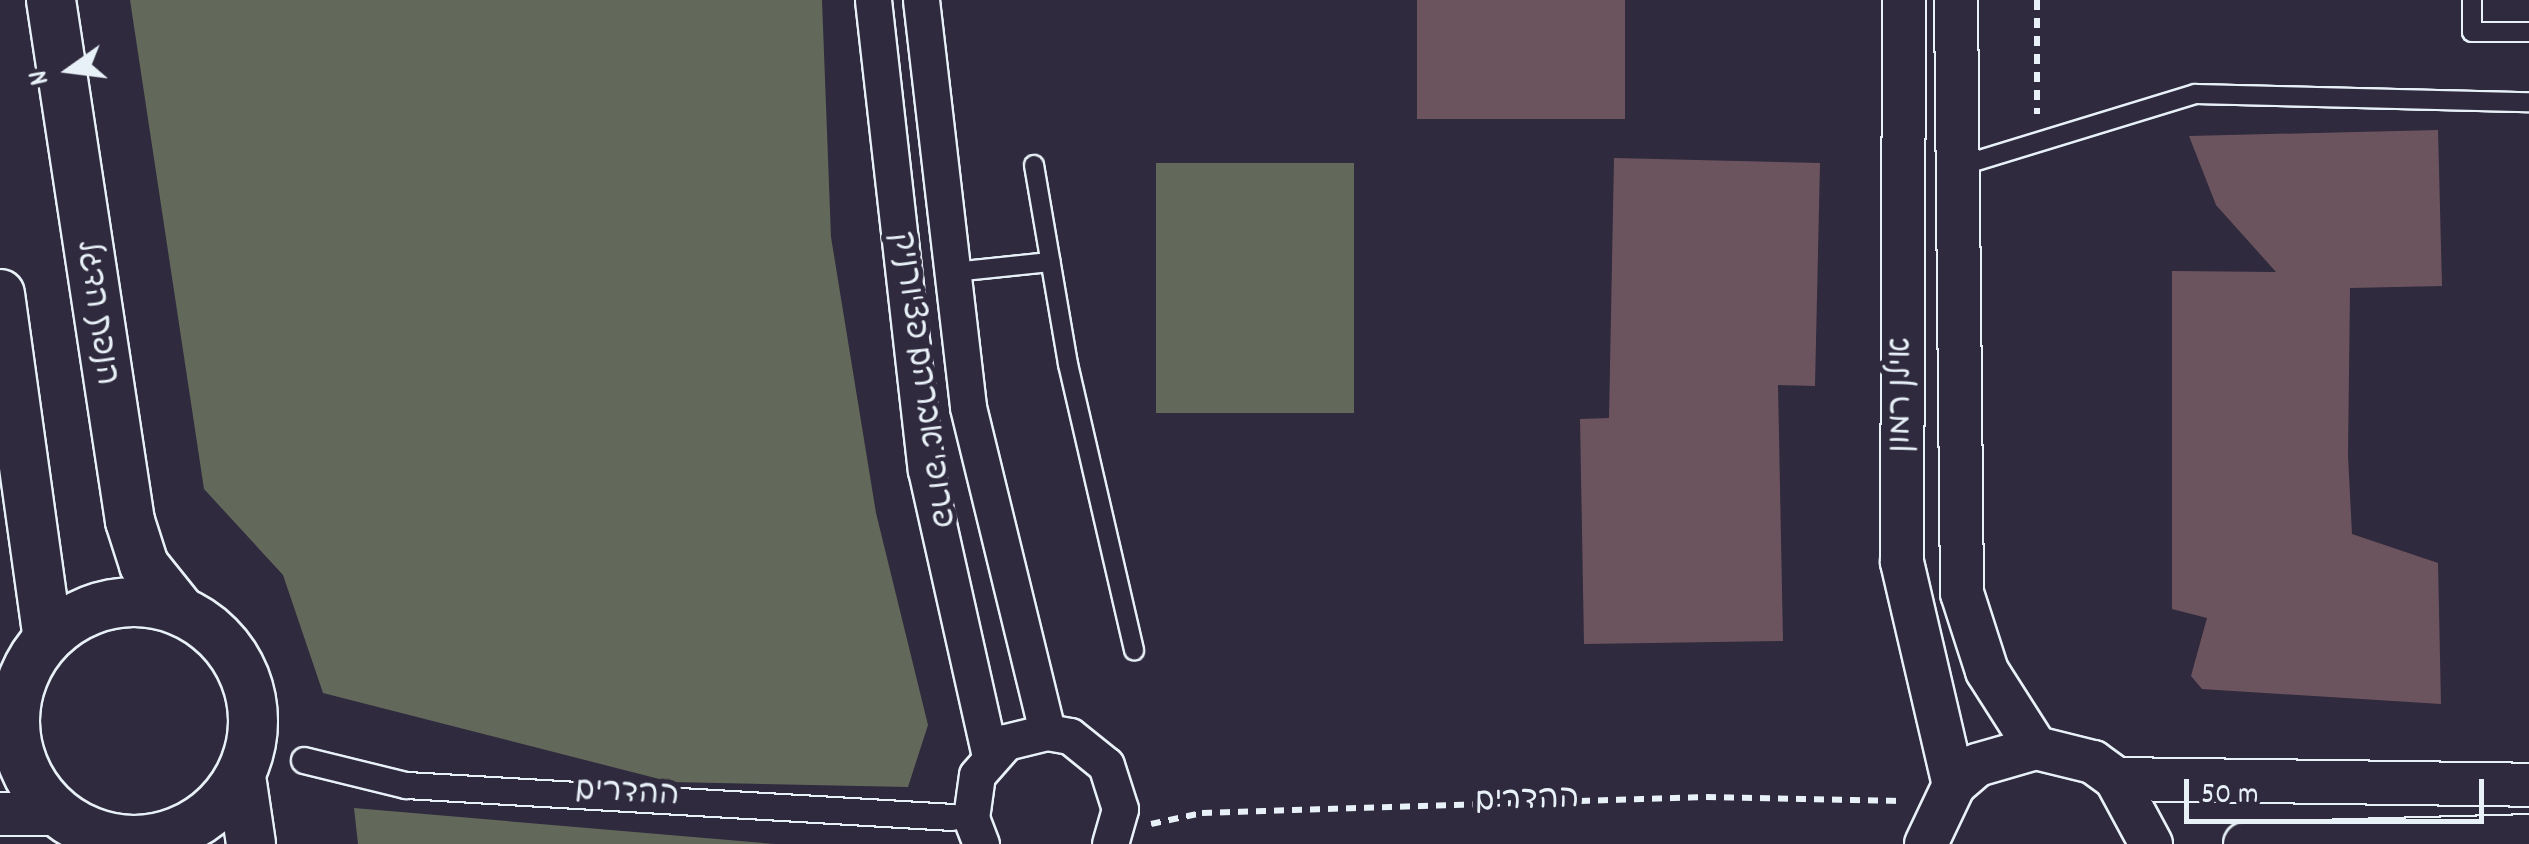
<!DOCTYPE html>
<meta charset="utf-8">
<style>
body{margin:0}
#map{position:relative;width:2529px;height:844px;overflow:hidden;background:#2f2a3d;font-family:Dekko,"Playpen Sans Hebrew",sans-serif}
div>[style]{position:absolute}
.green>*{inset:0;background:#62685a;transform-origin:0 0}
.building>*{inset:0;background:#6c545e;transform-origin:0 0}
.path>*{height:6px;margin-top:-3px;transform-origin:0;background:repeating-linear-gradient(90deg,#e8f1f8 0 10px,transparent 0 18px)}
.roads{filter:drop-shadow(2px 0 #e8f1f8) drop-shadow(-2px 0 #e8f1f8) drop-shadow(0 2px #e8f1f8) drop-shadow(0 -2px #e8f1f8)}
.service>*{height:18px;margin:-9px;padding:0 9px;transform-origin:9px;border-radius:9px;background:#2f2a3d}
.pedestrian>*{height:25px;margin:-12.5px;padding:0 12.5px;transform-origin:12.5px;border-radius:12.5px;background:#2f2a3d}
.minor>*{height:35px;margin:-17.5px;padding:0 17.5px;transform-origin:17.5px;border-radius:17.5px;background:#2f2a3d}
.tertiary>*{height:42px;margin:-21px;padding:0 21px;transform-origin:21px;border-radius:21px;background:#2f2a3d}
.secondary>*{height:48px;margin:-24px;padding:0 24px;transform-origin:24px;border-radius:24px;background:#2f2a3d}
.secondary>.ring{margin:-24px;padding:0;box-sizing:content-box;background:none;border:48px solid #2f2a3d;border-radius:50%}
span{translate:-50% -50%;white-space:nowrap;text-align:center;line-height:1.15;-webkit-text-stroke:10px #2f2a3d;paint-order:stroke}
.street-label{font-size:32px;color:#e8f1f8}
.north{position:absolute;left:20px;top:20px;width:100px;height:100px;-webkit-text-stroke:8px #2f2a3d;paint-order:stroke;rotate:256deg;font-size:28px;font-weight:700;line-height:40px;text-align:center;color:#e8f1f8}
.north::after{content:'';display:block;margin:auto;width:35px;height:45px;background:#e8f1f8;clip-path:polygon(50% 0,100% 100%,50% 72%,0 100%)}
.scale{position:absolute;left:2184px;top:779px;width:300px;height:45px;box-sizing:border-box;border:5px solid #e8f1f8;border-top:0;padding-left:12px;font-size:30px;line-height:35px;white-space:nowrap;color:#e8f1f8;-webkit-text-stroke:8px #2f2a3d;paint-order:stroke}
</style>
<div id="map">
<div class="green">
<i style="clip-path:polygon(130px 0,822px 0,831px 237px,876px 513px,928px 725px,908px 787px,671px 782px,323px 693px,283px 575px,204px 489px)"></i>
<i style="left:1156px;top:163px;width:198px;height:250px"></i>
<i style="clip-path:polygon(354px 808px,775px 844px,358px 844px)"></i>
</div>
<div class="building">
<i style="left:1417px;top:0;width:208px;height:119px"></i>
<i style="clip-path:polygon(2438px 130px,2442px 286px,2350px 288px,2348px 456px,2352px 534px,2438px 563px,2441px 704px,2202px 689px,2191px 676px,2207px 618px,2172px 609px,2172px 271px,2276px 272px,2216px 205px,2189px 136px)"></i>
<i style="clip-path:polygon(1614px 158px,1820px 163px,1815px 386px,1778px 385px,1783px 641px,1584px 644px,1580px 419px,1609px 418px)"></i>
</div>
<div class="path">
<i style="left:2037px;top:0;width:114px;rotate:90deg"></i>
<i style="left:1151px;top:824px;width:52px;rotate:-12.2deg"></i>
<i style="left:1202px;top:813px;width:504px;rotate:-1.82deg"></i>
<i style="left:1706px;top:797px;width:196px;rotate:1.2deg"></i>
</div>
<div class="roads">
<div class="service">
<i style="left:2472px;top:0;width:32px;rotate:90deg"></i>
<i style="left:2472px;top:32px;width:57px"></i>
<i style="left:1034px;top:165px;width:202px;rotate:80.3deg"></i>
<i style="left:1068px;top:364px;width:294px;rotate:77deg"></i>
<i style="left:1960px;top:166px;width:246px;rotate:-17deg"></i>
<i style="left:2195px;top:94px;width:334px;rotate:1.4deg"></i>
<i style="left:953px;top:272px;width:98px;rotate:-5.9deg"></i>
</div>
<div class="pedestrian">
<i style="left:304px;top:760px;width:105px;rotate:13.8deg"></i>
<i style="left:406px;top:785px;width:547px;rotate:3.35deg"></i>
</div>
<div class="minor">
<i style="left:873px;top:0;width:473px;rotate:83.6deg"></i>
<i style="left:926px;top:470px;width:293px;rotate:77.4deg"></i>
<i style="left:921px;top:0;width:410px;rotate:83.4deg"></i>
<i style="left:968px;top:407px;width:334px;rotate:76.3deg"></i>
<i style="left:981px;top:844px;width:28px;rotate:-111deg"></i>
<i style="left:971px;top:818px;width:43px;rotate:-82.1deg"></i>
<i style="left:977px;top:775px;width:44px;rotate:-48.7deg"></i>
<i style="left:1006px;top:742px;width:42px;rotate:-13.7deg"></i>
<i style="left:1047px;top:732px;width:23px;rotate:10deg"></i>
<i style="left:1070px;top:736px;width:46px;rotate:38.9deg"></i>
<i style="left:1106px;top:765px;width:46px;rotate:72.3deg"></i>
<i style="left:1120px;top:809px;width:36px;rotate:106deg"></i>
</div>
<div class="tertiary">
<i style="left:1904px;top:0;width:562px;rotate:90.2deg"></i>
<i style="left:1902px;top:562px;width:229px;rotate:76.9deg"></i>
<i style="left:1956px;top:0;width:593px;rotate:89.42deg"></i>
<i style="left:1962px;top:593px;width:82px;rotate:72.2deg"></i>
<i style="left:1987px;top:671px;width:91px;rotate:57.5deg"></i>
<i style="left:0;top:711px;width:28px;rotate:-49deg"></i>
<i style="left:2116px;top:779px;width:413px;rotate:0.8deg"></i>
<i style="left:0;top:814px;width:60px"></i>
<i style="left:1926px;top:844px;width:65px;rotate:-64.6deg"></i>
<i style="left:1954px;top:785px;width:30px;rotate:-41deg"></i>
<i style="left:1977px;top:765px;width:61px;rotate:-16.1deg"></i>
<i style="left:2036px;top:748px;width:59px;rotate:13.8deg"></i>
<i style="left:2093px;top:762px;width:29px;rotate:36deg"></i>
<i style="left:2116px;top:779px;width:74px;rotate:61.7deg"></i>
<i style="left:2245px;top:844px;width:284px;rotate:-1.6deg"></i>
</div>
<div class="secondary">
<i style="left:51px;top:0;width:527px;rotate:81.38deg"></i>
<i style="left:130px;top:521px;width:46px;rotate:72.3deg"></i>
<i style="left:144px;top:565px;width:58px;rotate:51.3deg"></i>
<i style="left:0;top:294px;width:347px;rotate:82.1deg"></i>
<i class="ring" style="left:15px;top:602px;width:190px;height:190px"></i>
<i style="left:241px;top:776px;width:69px;rotate:81.6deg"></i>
</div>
</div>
<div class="street-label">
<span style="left:95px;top:313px;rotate:82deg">הנפת הדגל</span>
<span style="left:920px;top:380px;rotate:82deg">פרופ' אברהם פצ'ורניק</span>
<span style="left:1903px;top:395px;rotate:-90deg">אילן רמון</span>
<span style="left:627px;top:795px;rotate:3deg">ההדרים</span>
<span style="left:1527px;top:802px;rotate:-2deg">ההדרים</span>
</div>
<div class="north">N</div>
<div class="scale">50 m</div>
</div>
